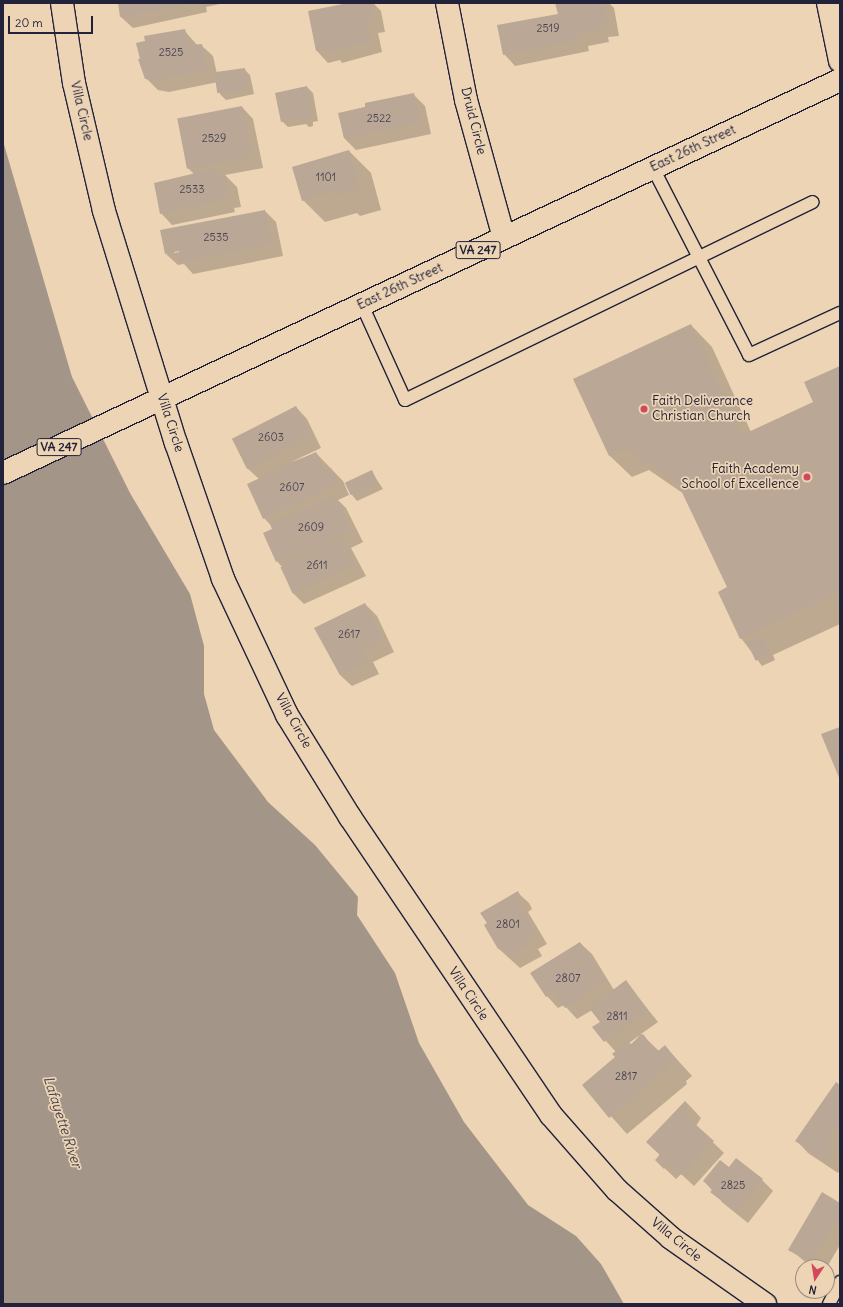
<!DOCTYPE html>
<style>
body{margin:0}
#map{position:relative;width:843px;height:1307px;overflow:hidden;background:#ecd4b4;font-family:Delius,sans-serif}
div>[style]{position:absolute}
.water>*{inset:0;background:#a49589}
.shadow>*{inset:0;background:#0003}
.building>*{inset:0;background:#baa796;transform-origin:0 0}
.roads{filter:drop-shadow(1px 0 #22223b) drop-shadow(-1px 0 #22223b) drop-shadow(0 1px #22223b) drop-shadow(0 -1px #22223b)}
.service>*{height:12px;margin:-6px;padding:0 6px;transform-origin:6px;border-radius:6px;background:#ecd4b4}
.minor>*{height:22px;margin:-11px;padding:0 11px;transform-origin:11px;border-radius:11px;background:#ecd4b4}
.primary>*{height:22px;margin:-11px;padding:0 11px;transform-origin:11px;border-radius:11px;background:#ecd4b4}
.dots>*{width:11px;height:11px;translate:-50% -50%;box-sizing:border-box;border:2px solid #ecd4b4;border-radius:50%}
span{translate:-50% -50%;white-space:nowrap;text-align:center;line-height:1.15;-webkit-text-stroke:3.5px #ecd4b4;paint-order:stroke}
.number-label{font-size:11px;color:#484352}
.number-label span{-webkit-text-stroke-width:0}
.shield-label span{padding:1px 3px;background:#ecd4b4;border:1px solid;border-radius:3px;-webkit-text-stroke-width:0}
.shield-label{font-size:12px;color:#22223b;font-weight:700}
.street-label{font-size:13px;color:#22223b}
.poi-label{font-size:13px;color:#22223b}
.left{translate:0 -50%;text-align:left}
.right{translate:-100% -50%;text-align:right}
.water-label{font-size:14px;color:#494452;font-style:italic}
.frame{position:absolute;inset:0;border:4px solid #22223b;pointer-events:none}
.north{position:absolute;left:795px;top:1259px;width:40px;height:40px;box-sizing:border-box;background:#ecd4b4;border:1px solid #9b8d84;border-radius:50%;rotate:192deg;font-size:11px;font-weight:700;line-height:16px;text-align:center;color:#22223b}
.north::after{content:'';display:block;margin:auto;width:14px;height:18px;background:#d1495b;clip-path:polygon(50% 0,100% 100%,50% 72%,0 100%)}
.scale{position:absolute;left:8px;top:16px;width:85px;height:18px;box-sizing:border-box;border:2px solid #22223b;border-top:0;padding-left:5px;font-size:12px;line-height:14px;white-space:nowrap;color:#22223b;-webkit-text-stroke:3px #ecd4b4;paint-order:stroke}
</style>
<div id="map">
<div class="water">
<i style="clip-path:polygon(3px 141px,72px 377px,130px 493px,190px 594px,204px 646px,204px 694px,214px 730px,268px 802px,315px 845px,358px 897px,357px 915px,395px 973px,419px 1043px,464px 1122px,528px 1205px,576px 1236px,601px 1264px,624px 1304px,3px 1304px)"></i>
</div>
<div class="shadow">
<i style="clip-path:polygon(119px 3px,220px 3px,220px 4px,206px 7px,207px 12px,133px 28px,121px 17px)"></i>
<i style="clip-path:polygon(353px 3px,373px 3px,381px 11px,385px 32px,378px 33px,382px 52px,342px 63px,340px 60px,328px 63px,317px 51px,309px 12px)"></i>
<i style="clip-path:polygon(556px 3px,609px 3px,614px 8px,619px 36px,608px 37px,609px 42px,588px 46px,589px 51px,515px 66px,504px 54px,559px 15px)"></i>
<i style="clip-path:polygon(184px 30px,197px 45px,201px 45px,213px 56px,217px 74px,244px 69px,250px 75px,254px 94px,226px 100px,220px 94px,218px 82px,169px 92px,158px 90px,146px 78px)"></i>
<i style="clip-path:polygon(307px 87px,313px 93px,318px 121px,313px 122px,313px 126px,309px 127px,306px 124px,288px 127px,282px 121px)"></i>
<i style="clip-path:polygon(413px 94px,425px 106px,431px 134px,356px 150px,344px 138px,339px 114px)"></i>
<i style="clip-path:polygon(242px 107px,253px 119px,263px 168px,225px 175px,237px 187px,241px 207px,234px 208px,235px 212px,172px 225px,161px 213px,194px 174px,188px 168px)"></i>
<i style="clip-path:polygon(349px 151px,371px 173px,381px 210px,360px 216px,357px 213px,325px 222px,303px 200px)"></i>
<i style="clip-path:polygon(evenodd,265px 211px,276px 222px,283px 256px,193px 274px,184px 264px,178px 265px,166px 254px,265px 211px,183px 249px,184px 251px,174px 253px,174px 251px,183px 249px)"></i>
<i style="clip-path:polygon(691px 325px,712px 347px,751px 432px,815px 402px,840px 367px,840px 624px,773px 655px,775px 660px,762px 666px,741px 638px,728px 587px,684px 494px,649px 470px,632px 477px,610px 456px,574px 380px)"></i>
<i style="clip-path:polygon(296px 407px,307px 419px,321px 448px,291px 462px,316px 453px,343px 481px,349px 495px,338px 500px,346px 508px,363px 542px,351px 548px,366px 576px,304px 604px,292px 592px,282px 567px,277px 561px,274px 529px,264px 518px,259px 479px,246px 467px,233px 439px)"></i>
<i style="clip-path:polygon(371px 471px,383px 489px,357px 501px,352px 495px)"></i>
<i style="clip-path:polygon(365px 604px,377px 616px,394px 652px,373px 662px,379px 674px,352px 686px,340px 675px,315px 628px)"></i>
<i style="clip-path:polygon(517px 892px,529px 903px,532px 909px,528px 912px,547px 944px,538px 949px,542px 956px,520px 968px,499px 949px,485px 925px)"></i>
<i style="clip-path:polygon(evenodd,580px 943px,592px 954px,614px 990px,626px 982px,658px 1022px,641px 1034px,659px 1051px,665px 1046px,692px 1076px,686px 1081px,687px 1084px,627px 1134px,583px 1085px,617px 1057px,616px 1052px,594px 1028px,601px 1022px,592px 1010px,577px 1019px,564px 1005px,558px 1008px,547px 996px,580px 943px,640px 1035px,631px 1045px,629px 1043px,640px 1035px)"></i>
<i style="clip-path:polygon(840px 1086px,840px 1171px,838px 1173px,808px 1153px,797px 1141px)"></i>
<i style="clip-path:polygon(690px 1106px,701px 1118px,696px 1126px,724px 1153px,694px 1186px,681px 1174px,676px 1179px,656px 1160px)"></i>
<i style="clip-path:polygon(729px 1169px,762px 1180px,773px 1191px,748px 1223px,723px 1203px,704px 1181px)"></i>
<i style="clip-path:polygon(840px 1205px,840px 1245px,827px 1267px,811px 1267px,790px 1249px)"></i>
</div>
<div class="building">
<i style="clip-path:polygon(118px 3px,187px 3px,188px 4px,120px 17px)"></i>
<i style="clip-path:polygon(348px 3px,371px 3px,374px 20px,367px 22px,371px 40px,330px 52px,329px 49px,316px 51px,308px 11px)"></i>
<i style="clip-path:polygon(555px 3px,604px 3px,608px 25px,597px 26px,598px 30px,577px 34px,578px 40px,503px 55px,497px 25px,558px 14px)"></i>
<i style="clip-path:polygon(185px 29px,189px 45px,202px 44px,207px 70px,157px 80px,145px 79px,138px 59px,140px 59px,136px 43px,145px 41px,144px 36px)"></i>
<i style="left:245px;top:68px;width:21px;height:31px;rotate:82deg"></i>
<i style="clip-path:polygon(307px 86px,313px 115px,307px 116px,308px 120px,302px 121px,302px 118px,281px 122px,275px 93px)"></i>
<i style="clip-path:polygon(414px 93px,420px 123px,344px 138px,338px 113px,365px 107px,365px 103px)"></i>
<i style="left:242px;top:106px;width:51px;height:66px;rotate:79deg"></i>
<i style="clip-path:polygon(349px 150px,360px 188px,337px 195px,336px 191px,302px 201px,292px 167px)"></i>
<i style="clip-path:polygon(217px 168px,218px 176px,225px 174px,230px 196px,223px 197px,224px 200px,160px 214px,154px 183px)"></i>
<i style="clip-path:polygon(265px 210px,272px 244px,181px 262px,179px 251px,165px 254px,160px 230px)"></i>
<i style="clip-path:polygon(691px 324px,742px 435px,813px 402px,804px 382px,840px 366px,840px 592px,740px 639px,718px 592px,727px 587px,678px 484px,626px 449px,609px 456px,573px 379px)"></i>
<i style="left:296px;top:406px;width:34px;height:72px;rotate:63deg"></i>
<i style="clip-path:polygon(316px 452px,325px 471px,331px 468px,338px 483px,263px 519px,247px 484px)"></i>
<i style="left:372px;top:470px;width:14px;height:30px;rotate:65deg"></i>
<i style="clip-path:polygon(335px 495px,352px 531px,287px 561px,285px 558px,276px 562px,263px 533px,272px 529px,270px 524px)"></i>
<i style="left:343px;top:538px;width:29px;height:69px;rotate:65deg"></i>
<i style="clip-path:polygon(365px 603px,383px 640px,362px 650px,368px 662px,340px 675px,314px 628px)"></i>
<i style="left:762px;top:636px;width:20px;height:16px;rotate:66deg"></i>
<i style="clip-path:polygon(840px 727px,840px 780px,821px 734px)"></i>
<i style="clip-path:polygon(518px 891px,521px 897px,517px 900px,536px 933px,527px 938px,531px 944px,508px 957px,502px 947px,498px 949px,484px 925px,487px 923px,480px 913px)"></i>
<i style="clip-path:polygon(580px 942px,606px 982px,565px 1008px,554px 992px,546px 997px,530px 973px)"></i>
<i style="clip-path:polygon(626px 980px,648px 1010px,604px 1042px,592px 1027px,600px 1022px,589px 1008px)"></i>
<i style="clip-path:polygon(643px 1034px,657px 1052px,665px 1045px,676px 1059px,670px 1064px,670px 1067px,609px 1118px,582px 1085px,615px 1057px,612px 1054px,628px 1041px,631px 1044px)"></i>
<i style="clip-path:polygon(836px 1082px,840px 1085px,840px 1120px,837px 1124px,840px 1127px,837px 1131px,834px 1129px,829px 1136px,835px 1140px,827px 1151px,832px 1154px,826px 1162px,795px 1141px)"></i>
<i style="clip-path:polygon(685px 1101px,690px 1106px,685px 1115px,714px 1141px,681px 1175px,669px 1163px,664px 1169px,655px 1160px,660px 1155px,646px 1142px)"></i>
<i style="clip-path:polygon(736px 1158px,763px 1179px,736px 1212px,710px 1192px,713px 1189px,703px 1181px,720px 1160px,729px 1167px)"></i>
<i style="clip-path:polygon(822px 1192px,840px 1203px,840px 1214px,811px 1263px,788px 1250px)"></i>
</div>
<div class="roads">
<div class="service">
<i style="left:653px;top:168px;width:210px;rotate:62.8deg"></i>
<i style="left:749px;top:355px;width:100px;rotate:-24.8deg"></i>
<i style="left:362px;top:305px;width:104px;rotate:65.6deg"></i>
<i style="left:405px;top:400px;width:453px;rotate:-25.9deg"></i>
<i style="left:829px;top:1304px;width:25px;rotate:-63deg"></i>
</div>
<div class="minor">
<i style="left:62px;top:3px;width:81px;rotate:81.5deg"></i>
<i style="left:74px;top:83px;width:131px;rotate:76.8deg"></i>
<i style="left:104px;top:211px;width:243px;rotate:72.8deg"></i>
<i style="left:176px;top:443px;width:144px;rotate:70.9deg"></i>
<i style="left:223px;top:579px;width:150px;rotate:64.8deg"></i>
<i style="left:287px;top:715px;width:120px;rotate:58.3deg"></i>
<i style="left:350px;top:817px;width:359px;rotate:56deg"></i>
<i style="left:551px;top:1115px;width:100px;rotate:48.7deg"></i>
<i style="left:617px;top:1190px;width:72px;rotate:41.6deg"></i>
<i style="left:671px;top:1238px;width:115px;rotate:35.1deg"></i>
<i style="left:447px;top:3px;width:99px;rotate:78.9deg"></i>
<i style="left:466px;top:100px;width:143px;rotate:74.6deg"></i>
<i style="left:828px;top:3px;width:59px;rotate:78.3deg"></i>
</div>
<div class="primary">
<i style="left:3px;top:473px;width:925px;rotate:-25.15deg"></i>
</div>
</div>
<div class="dots">
<i style="left:644px;top:409px;background:#d1495b"></i>
<i style="left:807px;top:477px;background:#d1495b"></i>
</div>
<div class="number-label">
<span style="left:548px;top:28px">2519</span>
<span style="left:171px;top:52px">2525</span>
<span style="left:379px;top:118px">2522</span>
<span style="left:214px;top:138px">2529</span>
<span style="left:326px;top:177px">1101</span>
<span style="left:192px;top:189px">2533</span>
<span style="left:216px;top:237px">2535</span>
<span style="left:271px;top:437px">2603</span>
<span style="left:292px;top:487px">2607</span>
<span style="left:311px;top:527px">2609</span>
<span style="left:317px;top:565px">2611</span>
<span style="left:349px;top:634px">2617</span>
<span style="left:508px;top:924px">2801</span>
<span style="left:568px;top:978px">2807</span>
<span style="left:617px;top:1016px">2811</span>
<span style="left:626px;top:1076px">2817</span>
<span style="left:733px;top:1185px">2825</span>
</div>
<div class="shield-label">
<span style="left:478px;top:250px">VA 247</span>
<span style="left:59px;top:447px">VA 247</span>
</div>
<div class="street-label">
<span style="left:81px;top:111px;rotate:77deg">Villa Circle</span>
<span style="left:473px;top:121px;rotate:76deg">Druid Circle</span>
<span style="left:693px;top:149px;rotate:-25deg">East 26th Street</span>
<span style="left:400px;top:287px;rotate:-25deg">East 26th Street</span>
<span style="left:170px;top:423px;rotate:72deg">Villa Circle</span>
<span style="left:293px;top:721px;rotate:61deg">Villa Circle</span>
<span style="left:468px;top:994px;rotate:56deg">Villa Circle</span>
<span style="left:676px;top:1240px;rotate:39deg">Villa Circle</span>
</div>
<div class="poi-label">
<span class="left" style="left:652px;top:409px">Faith Deliverance<br>Christian Church</span>
<span class="right" style="left:799px;top:477px">Faith Academy<br>School of Excellence</span>
</div>
<div class="water-label">
<span style="left:63px;top:1122px;rotate:72deg">Lafayette River</span>
</div>
<div class="frame"></div>
<div class="north">N</div>
<div class="scale">20 m</div>
</div>
